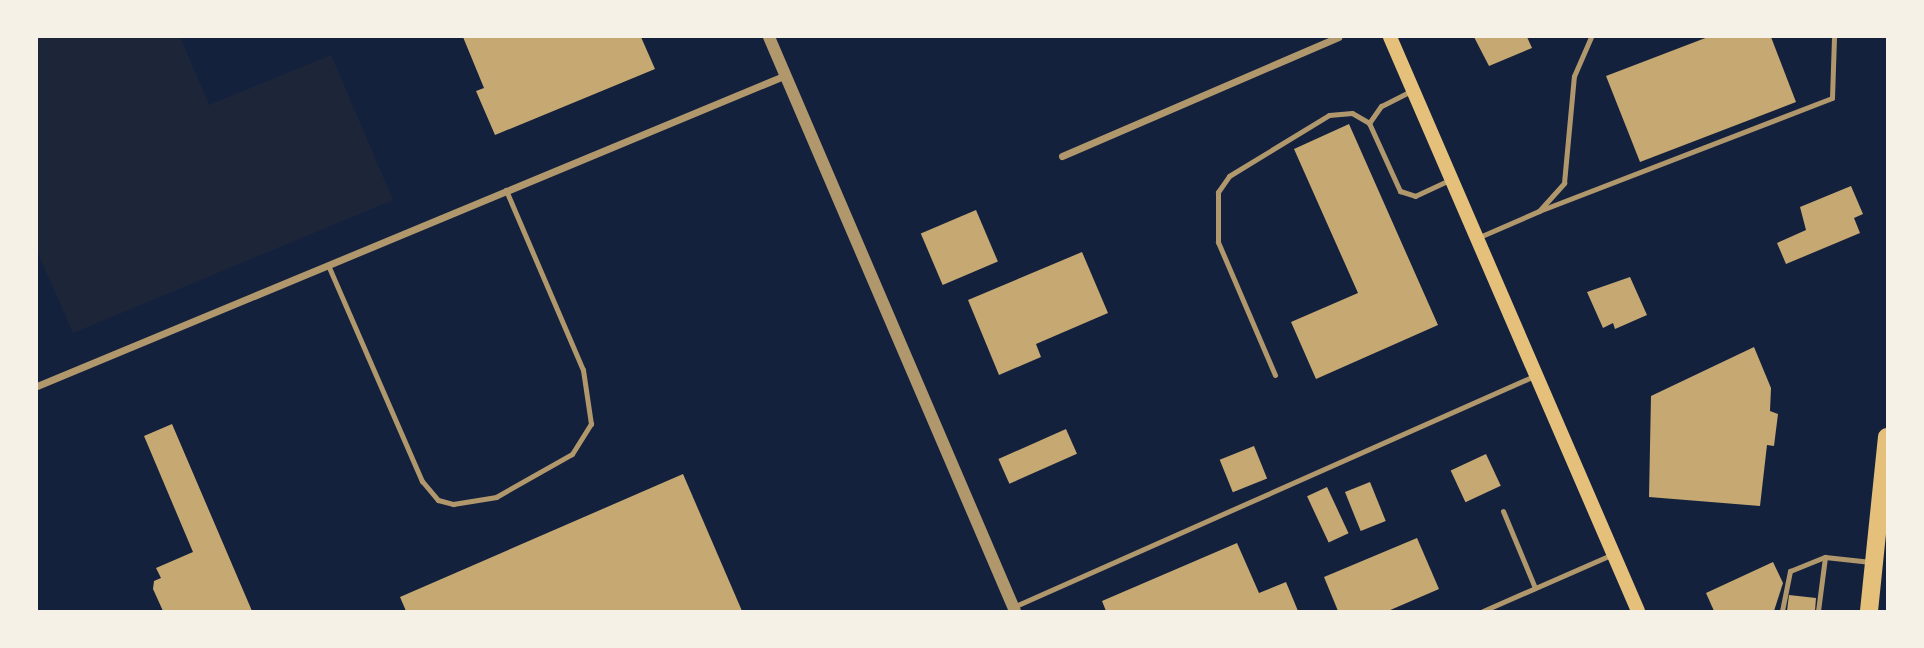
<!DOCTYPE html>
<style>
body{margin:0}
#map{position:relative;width:1924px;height:648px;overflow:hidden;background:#14213d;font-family:Jost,sans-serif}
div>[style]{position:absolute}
.green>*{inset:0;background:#1d2539}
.building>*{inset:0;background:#c6a872;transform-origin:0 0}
.service>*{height:5px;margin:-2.5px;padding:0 2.5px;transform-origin:2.5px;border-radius:2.5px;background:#b1986c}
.minor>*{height:7px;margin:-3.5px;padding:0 3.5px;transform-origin:3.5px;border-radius:3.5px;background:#b1986c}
.tertiary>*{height:12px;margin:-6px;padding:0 6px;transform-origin:6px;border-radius:6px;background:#b1986c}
.secondary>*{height:14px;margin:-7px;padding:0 7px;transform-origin:7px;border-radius:7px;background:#e5c07b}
.primary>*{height:18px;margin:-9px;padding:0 9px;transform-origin:9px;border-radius:9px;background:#e5c07b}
span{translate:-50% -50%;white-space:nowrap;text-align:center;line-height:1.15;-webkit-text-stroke:7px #f6f1e7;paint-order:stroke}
.frame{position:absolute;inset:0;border:38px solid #f6f1e7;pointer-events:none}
</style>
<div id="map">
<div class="green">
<i style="clip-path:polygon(37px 37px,180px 37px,209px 105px,331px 55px,393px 200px,73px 333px,37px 251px)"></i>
</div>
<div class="building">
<i style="clip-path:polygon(463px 37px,641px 37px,655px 69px,495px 135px,476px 91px,484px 88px)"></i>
<i style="clip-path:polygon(1474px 37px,1527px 37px,1532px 48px,1489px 66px)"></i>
<i style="clip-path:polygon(1708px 37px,1771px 37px,1796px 102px,1640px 162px,1606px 76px)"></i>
<i style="clip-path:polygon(1349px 124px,1438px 325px,1316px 379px,1291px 322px,1358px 293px,1294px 149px)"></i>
<i style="clip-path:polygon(1851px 186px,1863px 214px,1854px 218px,1860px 233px,1786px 264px,1777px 243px,1806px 230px,1800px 207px)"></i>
<i style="left:976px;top:210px;width:56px;height:60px;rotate:67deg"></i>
<i style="clip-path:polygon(1082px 252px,1108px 313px,1036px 344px,1041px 357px,999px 375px,968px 300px)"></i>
<i style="clip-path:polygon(1630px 277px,1647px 315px,1615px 329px,1613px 323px,1603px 328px,1587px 292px)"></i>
<i style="clip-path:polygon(1754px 347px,1771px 388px,1770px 411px,1778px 414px,1774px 446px,1767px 445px,1760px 506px,1649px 497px,1651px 396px)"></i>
<i style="clip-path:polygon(172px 424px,252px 611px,163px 611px,153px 589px,154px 581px,161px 578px,156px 568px,193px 552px,144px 436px)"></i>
<i style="left:1066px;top:429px;width:27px;height:74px;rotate:66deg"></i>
<i style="left:1254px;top:446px;width:35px;height:37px;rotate:68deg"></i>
<i style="left:1486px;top:454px;width:35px;height:39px;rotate:65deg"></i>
<i style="clip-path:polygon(683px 474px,742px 611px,406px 611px,400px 597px)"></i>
<i style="left:1370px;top:482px;width:42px;height:27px;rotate:68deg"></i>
<i style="left:1327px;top:487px;width:51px;height:22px;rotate:65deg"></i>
<i style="clip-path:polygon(1417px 538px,1439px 589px,1388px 611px,1338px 611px,1324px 577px)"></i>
<i style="clip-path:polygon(1237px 543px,1259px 593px,1286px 582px,1298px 611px,1106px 611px,1102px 601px)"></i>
<i style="clip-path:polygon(1773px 562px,1783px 583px,1774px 611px,1714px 611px,1706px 593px)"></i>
<i style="clip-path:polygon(1789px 595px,1816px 598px,1815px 611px,1787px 611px)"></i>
</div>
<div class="service">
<i style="left:1413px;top:90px;width:36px;rotate:153deg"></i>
<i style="left:1381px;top:106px;width:21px;rotate:125deg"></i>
<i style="left:1369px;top:123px;width:75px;rotate:65.5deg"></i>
<i style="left:1400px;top:191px;width:16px;rotate:18deg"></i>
<i style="left:1415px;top:196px;width:38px;rotate:-25deg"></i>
<i style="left:1539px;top:211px;width:314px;rotate:-21.1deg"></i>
<i style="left:1832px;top:98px;width:61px;rotate:-88.1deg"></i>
<i style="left:1477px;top:238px;width:68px;rotate:-23.5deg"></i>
<i style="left:1539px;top:211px;width:38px;rotate:-48deg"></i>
<i style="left:1564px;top:183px;width:107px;rotate:-84.7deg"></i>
<i style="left:1574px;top:76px;width:43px;rotate:-66.4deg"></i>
<i style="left:328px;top:265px;width:236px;rotate:66.5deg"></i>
<i style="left:422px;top:481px;width:25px;rotate:50deg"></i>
<i style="left:438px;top:500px;width:16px;rotate:15deg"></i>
<i style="left:453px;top:504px;width:44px;rotate:-9.2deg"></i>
<i style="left:496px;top:497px;width:87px;rotate:-29.5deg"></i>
<i style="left:572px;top:454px;width:36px;rotate:-58deg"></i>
<i style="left:591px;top:424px;width:55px;rotate:-98.4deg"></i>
<i style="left:583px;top:370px;width:196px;rotate:-113.2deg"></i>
<i style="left:1275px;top:375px;width:145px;rotate:-113.2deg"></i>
<i style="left:1218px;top:242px;width:50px;rotate:-90deg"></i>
<i style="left:1218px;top:192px;width:19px;rotate:-55deg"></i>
<i style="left:1229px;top:176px;width:117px;rotate:-31.4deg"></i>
<i style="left:1329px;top:115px;width:23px;rotate:-5deg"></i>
<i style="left:1352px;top:113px;width:20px;rotate:30deg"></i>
<i style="left:1503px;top:511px;width:83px;rotate:67.4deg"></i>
<i style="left:1013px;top:607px;width:570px;rotate:-23.91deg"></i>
<i style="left:1483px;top:611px;width:142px;rotate:-23.7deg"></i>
<i style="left:1782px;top:611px;width:41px;rotate:-78.7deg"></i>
<i style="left:1790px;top:571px;width:38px;rotate:-22deg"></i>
<i style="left:1825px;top:557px;width:46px;rotate:6.2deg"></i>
<i style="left:1818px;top:611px;width:54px;rotate:-82.6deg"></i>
</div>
<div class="minor">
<i style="left:1062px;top:156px;width:301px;rotate:-23.3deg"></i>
<i style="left:37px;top:386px;width:811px;rotate:-22.55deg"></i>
</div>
<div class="tertiary">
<i style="left:769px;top:37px;width:624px;rotate:66.8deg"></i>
</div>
<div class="secondary">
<i style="left:1390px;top:37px;width:625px;rotate:66.63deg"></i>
</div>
<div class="primary">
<i style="left:1869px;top:611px;width:175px;rotate:-84.1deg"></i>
</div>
<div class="frame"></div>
</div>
